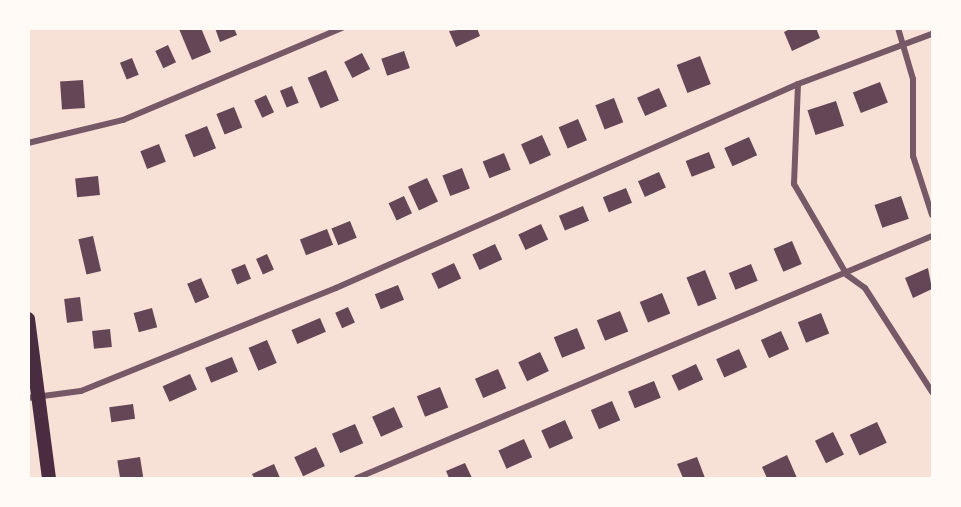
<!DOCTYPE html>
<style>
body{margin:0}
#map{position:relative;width:961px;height:507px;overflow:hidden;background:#f7e1d7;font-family:"Roboto Condensed",sans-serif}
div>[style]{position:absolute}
.building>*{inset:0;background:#644757;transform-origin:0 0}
.minor>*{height:6px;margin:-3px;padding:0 3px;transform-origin:3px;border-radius:3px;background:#755966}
.primary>*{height:14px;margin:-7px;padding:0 7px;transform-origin:7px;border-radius:7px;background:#4a2c40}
span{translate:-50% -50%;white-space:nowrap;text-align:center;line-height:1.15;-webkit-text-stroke:6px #fffaf5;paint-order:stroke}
.frame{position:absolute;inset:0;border:30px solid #fffaf5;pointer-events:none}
</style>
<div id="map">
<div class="building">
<i style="clip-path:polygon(201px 28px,211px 52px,192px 60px,179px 29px)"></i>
<i style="clip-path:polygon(215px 28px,234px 28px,237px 35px,220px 42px)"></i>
<i style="clip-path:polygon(477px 28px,480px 36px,456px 47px,449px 31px)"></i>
<i style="clip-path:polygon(792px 28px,816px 28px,820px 38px,792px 51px,784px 32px)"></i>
<i style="left:168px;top:45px;width:19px;height:14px;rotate:65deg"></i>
<i style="left:404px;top:51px;width:18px;height:24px;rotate:71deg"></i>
<i style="left:362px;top:53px;width:18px;height:20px;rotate:63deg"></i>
<i style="left:700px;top:56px;width:30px;height:25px;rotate:69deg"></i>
<i style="left:132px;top:58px;width:18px;height:13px;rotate:68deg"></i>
<i style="left:326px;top:70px;width:33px;height:20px;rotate:67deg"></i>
<i style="left:83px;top:80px;width:28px;height:23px;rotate:86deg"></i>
<i style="left:880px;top:82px;width:22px;height:29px;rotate:69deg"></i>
<i style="left:292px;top:86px;width:18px;height:13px;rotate:68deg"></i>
<i style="left:659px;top:88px;width:20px;height:24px;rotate:66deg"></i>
<i style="left:266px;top:95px;width:19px;height:13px;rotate:65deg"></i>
<i style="left:614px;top:98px;width:26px;height:20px;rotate:69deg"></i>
<i style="left:836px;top:101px;width:26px;height:30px;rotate:72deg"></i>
<i style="left:234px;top:107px;width:22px;height:19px;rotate:68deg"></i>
<i style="left:578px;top:119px;width:23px;height:21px;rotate:67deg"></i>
<i style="left:207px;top:126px;width:24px;height:24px;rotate:68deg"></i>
<i style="left:542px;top:135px;width:22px;height:23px;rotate:66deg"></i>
<i style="left:749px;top:137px;width:20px;height:27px;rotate:66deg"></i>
<i style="left:159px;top:144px;width:19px;height:20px;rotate:69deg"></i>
<i style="left:709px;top:152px;width:17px;height:25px;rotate:69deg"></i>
<i style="left:504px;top:153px;width:18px;height:23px;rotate:68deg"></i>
<i style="left:462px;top:168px;width:22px;height:21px;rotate:69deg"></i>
<i style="left:659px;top:172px;width:17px;height:23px;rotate:66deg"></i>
<i style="left:98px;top:176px;width:19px;height:23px;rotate:84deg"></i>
<i style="left:427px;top:178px;width:26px;height:21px;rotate:65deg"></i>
<i style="left:626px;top:188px;width:16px;height:25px;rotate:68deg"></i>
<i style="left:404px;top:196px;width:19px;height:17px;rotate:65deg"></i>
<i style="left:901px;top:196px;width:24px;height:28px;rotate:71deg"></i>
<i style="left:583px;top:206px;width:16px;height:26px;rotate:68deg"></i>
<i style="left:350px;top:221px;width:18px;height:20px;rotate:68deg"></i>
<i style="left:541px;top:224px;width:17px;height:25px;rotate:65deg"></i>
<i style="left:327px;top:229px;width:17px;height:29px;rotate:69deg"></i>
<i style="left:93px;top:236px;width:36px;height:15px;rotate:77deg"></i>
<i style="left:792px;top:241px;width:25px;height:20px;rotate:67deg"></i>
<i style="left:495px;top:244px;width:17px;height:25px;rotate:65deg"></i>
<i style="left:267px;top:254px;width:17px;height:12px;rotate:66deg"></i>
<i style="left:454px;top:263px;width:17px;height:25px;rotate:65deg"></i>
<i style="left:245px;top:264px;width:16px;height:15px;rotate:68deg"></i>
<i style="left:751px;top:264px;width:18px;height:24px;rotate:68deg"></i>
<i style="clip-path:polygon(928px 268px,932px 289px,913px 298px,905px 278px)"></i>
<i style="left:705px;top:270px;width:31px;height:20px;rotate:68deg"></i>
<i style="left:201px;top:278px;width:21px;height:15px;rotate:67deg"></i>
<i style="left:398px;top:285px;width:16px;height:25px;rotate:68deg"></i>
<i style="left:662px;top:293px;width:22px;height:24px;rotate:68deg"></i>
<i style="left:80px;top:297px;width:24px;height:16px;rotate:83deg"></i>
<i style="left:348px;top:307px;width:17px;height:14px;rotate:66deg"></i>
<i style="left:152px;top:308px;width:20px;height:19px;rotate:75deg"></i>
<i style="left:620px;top:311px;width:22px;height:25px;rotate:68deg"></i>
<i style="left:821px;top:313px;width:22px;height:25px;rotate:68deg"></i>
<i style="left:320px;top:318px;width:15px;height:31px;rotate:67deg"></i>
<i style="left:577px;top:328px;width:22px;height:25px;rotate:68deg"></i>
<i style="left:110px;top:329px;width:18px;height:18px;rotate:84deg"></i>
<i style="left:781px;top:331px;width:20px;height:22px;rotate:66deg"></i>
<i style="left:267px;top:340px;width:25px;height:20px;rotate:67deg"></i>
<i style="left:739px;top:349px;width:20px;height:25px;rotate:66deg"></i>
<i style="left:540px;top:352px;width:21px;height:24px;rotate:65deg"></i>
<i style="left:232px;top:357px;width:16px;height:29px;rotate:68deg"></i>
<i style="left:696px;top:364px;width:17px;height:27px;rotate:65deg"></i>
<i style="left:498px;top:369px;width:21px;height:25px;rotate:67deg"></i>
<i style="left:190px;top:374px;width:17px;height:30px;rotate:66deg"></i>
<i style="left:654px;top:381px;width:18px;height:28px;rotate:68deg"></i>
<i style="left:440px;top:387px;width:22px;height:25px;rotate:68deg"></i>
<i style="left:612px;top:401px;width:21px;height:23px;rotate:67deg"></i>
<i style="left:133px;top:404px;width:15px;height:24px;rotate:82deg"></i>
<i style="left:394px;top:407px;width:22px;height:24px;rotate:66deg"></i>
<i style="left:565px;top:420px;width:20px;height:26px;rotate:66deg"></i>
<i style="left:877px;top:422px;width:23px;height:30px;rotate:65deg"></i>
<i style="left:355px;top:424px;width:21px;height:25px;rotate:67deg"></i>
<i style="left:833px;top:432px;width:25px;height:20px;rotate:64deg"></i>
<i style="left:524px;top:439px;width:20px;height:28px;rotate:66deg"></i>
<i style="left:316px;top:447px;width:21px;height:24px;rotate:65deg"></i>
<i style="clip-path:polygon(787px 455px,797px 478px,767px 478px,762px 467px)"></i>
<i style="left:140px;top:457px;width:20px;height:23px;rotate:81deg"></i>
<i style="clip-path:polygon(697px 457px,705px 478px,683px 478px,677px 464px)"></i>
<i style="clip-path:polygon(465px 463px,472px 478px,449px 478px,446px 471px)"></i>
<i style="clip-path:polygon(274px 464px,280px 478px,254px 478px,252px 474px)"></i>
</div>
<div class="minor">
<i style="left:898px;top:28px;width:53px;rotate:73.6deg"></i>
<i style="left:913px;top:79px;width:77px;rotate:90deg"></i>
<i style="left:913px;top:156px;width:62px;rotate:72.1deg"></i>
<i style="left:798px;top:84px;width:100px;rotate:92.3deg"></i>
<i style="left:794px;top:184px;width:105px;rotate:59.8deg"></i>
<i style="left:847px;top:275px;width:22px;rotate:36deg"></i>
<i style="left:865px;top:288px;width:124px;rotate:57.2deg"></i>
<i style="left:28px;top:143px;width:98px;rotate:-13.6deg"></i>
<i style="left:123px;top:120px;width:238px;rotate:-22.8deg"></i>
<i style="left:28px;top:398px;width:53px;rotate:-7.5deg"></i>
<i style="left:81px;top:391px;width:275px;rotate:-22deg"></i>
<i style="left:336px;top:288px;width:505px;rotate:-23.82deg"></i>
<i style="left:798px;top:84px;width:143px;rotate:-20.5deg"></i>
<i style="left:357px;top:478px;width:624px;rotate:-22.82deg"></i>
</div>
<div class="primary">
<i style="left:28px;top:319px;width:160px;rotate:82.5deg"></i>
</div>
<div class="frame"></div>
</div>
